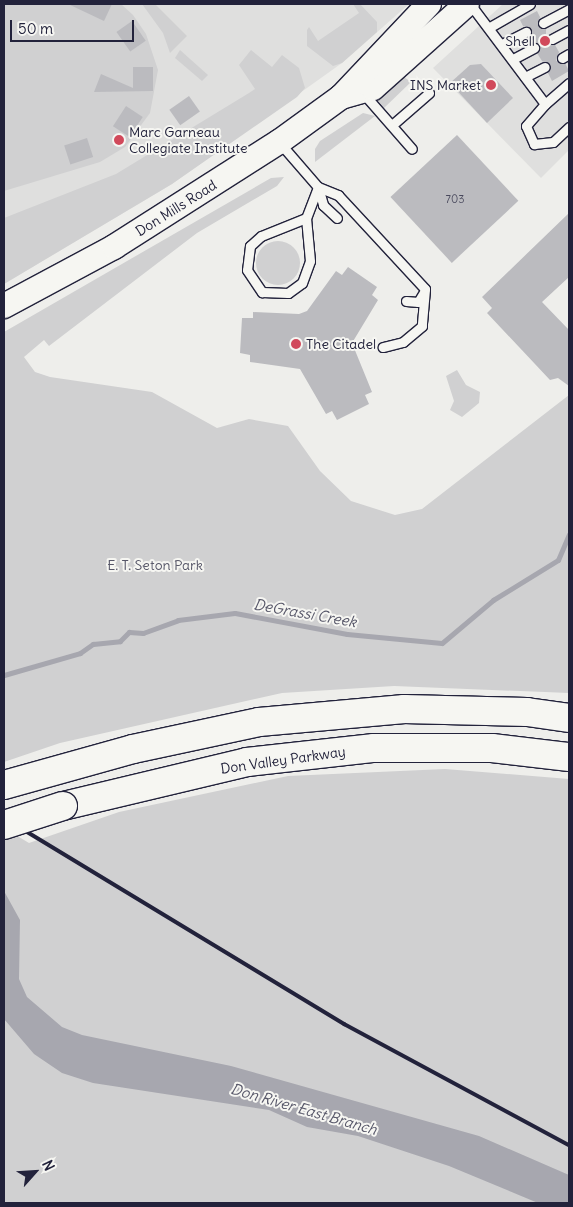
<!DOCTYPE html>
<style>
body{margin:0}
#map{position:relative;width:573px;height:1207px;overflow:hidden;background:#eeeeeb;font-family:Delius,sans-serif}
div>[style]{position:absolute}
.built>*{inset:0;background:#dfdfde}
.green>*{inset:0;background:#d0d0d1}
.round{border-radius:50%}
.water>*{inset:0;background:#a7a7af}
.stream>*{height:5px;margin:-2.5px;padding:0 2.5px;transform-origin:2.5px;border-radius:2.5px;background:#a7a7af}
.building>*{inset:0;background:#bbbbbf;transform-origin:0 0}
.roads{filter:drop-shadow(1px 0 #22223b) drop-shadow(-1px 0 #22223b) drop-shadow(0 1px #22223b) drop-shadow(0 -1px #22223b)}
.service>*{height:9px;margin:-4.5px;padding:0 4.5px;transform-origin:4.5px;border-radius:4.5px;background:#f6f6f2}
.secondary>*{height:24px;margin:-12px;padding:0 12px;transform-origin:12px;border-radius:12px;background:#f6f6f2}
.motorway>*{height:28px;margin:-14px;padding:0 14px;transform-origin:14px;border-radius:14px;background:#f6f6f2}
.rail>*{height:4px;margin:-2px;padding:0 2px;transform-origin:2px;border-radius:2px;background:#22223b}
.bridges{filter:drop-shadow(1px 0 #22223b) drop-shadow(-1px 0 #22223b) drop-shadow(0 1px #22223b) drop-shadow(0 -1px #22223b)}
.motorway-bridge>*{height:28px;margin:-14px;padding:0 14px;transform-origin:14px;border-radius:14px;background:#f6f6f2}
.dots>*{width:14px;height:14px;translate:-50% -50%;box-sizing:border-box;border:2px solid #f6f6f2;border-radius:50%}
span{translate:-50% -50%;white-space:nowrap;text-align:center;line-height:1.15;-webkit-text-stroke:4px #f6f6f2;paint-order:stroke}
.number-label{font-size:11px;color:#48485c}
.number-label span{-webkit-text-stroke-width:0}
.poi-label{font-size:14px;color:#22223b}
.right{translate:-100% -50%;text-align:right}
.left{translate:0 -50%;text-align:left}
.street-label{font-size:14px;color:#22223b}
.park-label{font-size:14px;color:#565668}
.water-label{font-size:15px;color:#575769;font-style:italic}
.frame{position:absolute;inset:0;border:5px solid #22223b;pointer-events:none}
.north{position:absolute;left:10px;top:1147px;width:50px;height:50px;-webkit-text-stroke:4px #f6f6f2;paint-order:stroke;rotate:64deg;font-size:14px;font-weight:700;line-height:20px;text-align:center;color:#22223b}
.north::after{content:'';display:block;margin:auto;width:18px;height:22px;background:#22223b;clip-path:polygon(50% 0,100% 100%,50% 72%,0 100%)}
.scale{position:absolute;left:10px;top:20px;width:124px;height:22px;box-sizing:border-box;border:2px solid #22223b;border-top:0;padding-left:6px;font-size:15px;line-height:18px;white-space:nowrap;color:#22223b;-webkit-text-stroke:4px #f6f6f2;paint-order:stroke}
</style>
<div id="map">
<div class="built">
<i style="clip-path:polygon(4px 4px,409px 4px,342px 63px,172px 184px,4px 284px)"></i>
<i style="clip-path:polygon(503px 4px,569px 4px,569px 150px,541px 178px,433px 68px)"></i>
</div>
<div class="green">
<i style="clip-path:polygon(4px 4px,121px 4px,133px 15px,146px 34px,158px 70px,150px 113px,125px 147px,100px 162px,4px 191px)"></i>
<i style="clip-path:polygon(142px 4px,155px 4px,187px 36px,170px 53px,163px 33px)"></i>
<i style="clip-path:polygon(353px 4px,360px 4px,377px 22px,377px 32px,342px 63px,333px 66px,307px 46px,307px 30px,309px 27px,318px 41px,359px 13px)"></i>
<i style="clip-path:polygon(180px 50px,208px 75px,202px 81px,175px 58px)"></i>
<i style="clip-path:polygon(251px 50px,272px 67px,282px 55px,299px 68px,305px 88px,297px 97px,172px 184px,4px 284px,4px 218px,116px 174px,249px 93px,255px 89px,239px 65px)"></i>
<i style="clip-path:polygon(404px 77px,411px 82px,384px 108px,377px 99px)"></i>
<i style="clip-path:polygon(363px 113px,375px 116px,315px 162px,315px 149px,320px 141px)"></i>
<i style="clip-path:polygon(284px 177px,277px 186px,197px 233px,49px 346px,44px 340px,24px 357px,35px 372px,50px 377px,152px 392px,217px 428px,249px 419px,288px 426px,320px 471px,351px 501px,395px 515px,422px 509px,569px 395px,569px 693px,394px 686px,282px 693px,60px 743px,4px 762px,4px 332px,271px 178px)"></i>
<i class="round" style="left:256px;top:241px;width:44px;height:44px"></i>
<i style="clip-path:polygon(457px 370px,466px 385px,480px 392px,479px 403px,462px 417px,450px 410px,454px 401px,446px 376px)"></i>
<i style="clip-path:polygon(445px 769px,569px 779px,569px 1203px,4px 1203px,4px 828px,29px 843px,119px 812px,288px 776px)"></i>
</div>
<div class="water">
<i style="clip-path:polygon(4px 891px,20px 920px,19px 979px,27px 997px,62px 1027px,82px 1035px,231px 1066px,479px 1136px,569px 1175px,569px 1203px,538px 1203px,449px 1166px,358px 1136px,307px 1127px,269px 1110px,93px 1083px,62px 1073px,34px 1054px,4px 1019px)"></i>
</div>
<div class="stream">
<i style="left:4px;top:675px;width:79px;rotate:-16.1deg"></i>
<i style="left:80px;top:653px;width:16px;rotate:-35deg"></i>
<i style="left:93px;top:644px;width:27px;rotate:-6deg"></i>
<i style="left:120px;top:641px;width:13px;rotate:-45deg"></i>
<i style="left:129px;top:632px;width:14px;rotate:4deg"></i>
<i style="left:143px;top:633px;width:37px;rotate:-20deg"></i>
<i style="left:178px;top:620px;width:57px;rotate:-7deg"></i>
<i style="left:235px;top:613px;width:114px;rotate:10.6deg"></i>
<i style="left:347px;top:634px;width:95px;rotate:5.4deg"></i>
<i style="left:442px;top:643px;width:67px;rotate:-40.1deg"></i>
<i style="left:493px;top:600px;width:76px;rotate:-31.6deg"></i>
<i style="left:558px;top:560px;width:28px;rotate:-67deg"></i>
</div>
<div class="building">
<i style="clip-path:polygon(68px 4px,112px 4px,104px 21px)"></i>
<i style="clip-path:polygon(537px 11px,540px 17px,538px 26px,546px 28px,546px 41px,555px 45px,559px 52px,556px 61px,565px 63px,569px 71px,552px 81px,548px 73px,550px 64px,542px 61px,537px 53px,539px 45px,529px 37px,531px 29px,523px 26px,520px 20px)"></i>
<i style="left:132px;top:21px;width:24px;height:19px;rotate:55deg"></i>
<i style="clip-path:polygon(481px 64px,513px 98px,487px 123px,450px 83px,470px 65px)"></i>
<i style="clip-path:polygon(133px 67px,153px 67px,153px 91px,94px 92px,101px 74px,133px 88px)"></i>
<i style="left:189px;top:96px;width:19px;height:24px;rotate:55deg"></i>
<i style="left:126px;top:106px;width:20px;height:24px;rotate:33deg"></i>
<i style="left:457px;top:135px;width:90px;height:91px;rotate:47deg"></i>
<i style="left:87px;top:138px;width:20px;height:24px;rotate:72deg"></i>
<i style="clip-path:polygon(569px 213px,569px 277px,542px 302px,569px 330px,569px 386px,558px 378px,550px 380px,487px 313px,492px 308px,482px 297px)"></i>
<i style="clip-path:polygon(348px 267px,377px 287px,372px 295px,378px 300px,352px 343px,372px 392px,365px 395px,369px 404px,337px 420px,332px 411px,326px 414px,300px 369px,250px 362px,250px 355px,240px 353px,242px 318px,253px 318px,253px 312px,299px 314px,307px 311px,336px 271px,342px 275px)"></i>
</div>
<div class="roads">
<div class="service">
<i style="left:470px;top:4px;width:125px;rotate:53.1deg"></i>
<i style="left:545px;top:104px;width:32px;rotate:-41deg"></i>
<i style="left:543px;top:23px;width:30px;rotate:-28deg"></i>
<i style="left:490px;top:27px;width:46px;rotate:-29.9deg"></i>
<i style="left:552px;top:39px;width:19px;rotate:-28deg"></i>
<i style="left:502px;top:44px;width:27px;rotate:-27deg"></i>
<i style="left:562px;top:58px;width:8px;rotate:-30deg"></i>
<i style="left:513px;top:59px;width:24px;rotate:-28deg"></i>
<i style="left:525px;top:77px;width:22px;rotate:-27deg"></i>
<i style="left:363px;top:93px;width:74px;rotate:48.8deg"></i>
<i style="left:545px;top:104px;width:29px;rotate:131deg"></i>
<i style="left:526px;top:126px;width:20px;rotate:66deg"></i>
<i style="left:534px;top:144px;width:19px;rotate:-6deg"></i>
<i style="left:553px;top:142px;width:22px;rotate:-43deg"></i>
<i style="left:392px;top:125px;width:49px;rotate:-40.9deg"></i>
<i style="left:279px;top:142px;width:60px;rotate:49.1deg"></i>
<i style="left:318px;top:187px;width:33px;rotate:111deg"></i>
<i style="left:306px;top:218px;width:48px;rotate:158.2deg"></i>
<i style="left:261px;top:236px;width:15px;rotate:138deg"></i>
<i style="left:250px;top:246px;width:24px;rotate:97deg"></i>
<i style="left:247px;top:270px;width:27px;rotate:56deg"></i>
<i style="left:262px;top:292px;width:26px;rotate:2deg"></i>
<i style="left:288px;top:293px;width:17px;rotate:-36deg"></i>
<i style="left:302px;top:283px;width:23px;rotate:-70deg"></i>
<i style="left:310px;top:261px;width:43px;rotate:-95.3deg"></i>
<i style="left:318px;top:187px;width:22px;rotate:22deg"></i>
<i style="left:338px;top:195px;width:128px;rotate:47.2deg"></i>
<i style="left:425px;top:289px;width:37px;rotate:95deg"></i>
<i style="left:422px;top:326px;width:25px;rotate:140deg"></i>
<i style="left:403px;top:342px;width:21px;rotate:166deg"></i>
<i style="left:318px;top:187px;width:19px;rotate:74deg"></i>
<i style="left:323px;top:205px;width:19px;rotate:43deg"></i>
<i style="left:406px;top:301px;width:12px;rotate:5deg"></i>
<i style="left:418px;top:302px;width:12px;rotate:-59deg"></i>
</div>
<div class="secondary">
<i style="left:341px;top:97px;width:33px;rotate:-16deg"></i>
<i style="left:373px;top:88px;width:126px;rotate:-41.8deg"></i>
<i style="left:4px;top:306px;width:125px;rotate:-28.2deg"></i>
<i style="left:114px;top:247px;width:196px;rotate:-32.5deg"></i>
<i style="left:279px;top:142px;width:77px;rotate:-36deg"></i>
<i style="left:341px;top:97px;width:128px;rotate:-46.6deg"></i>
</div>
<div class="motorway">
<i style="left:4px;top:785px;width:134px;rotate:-15.6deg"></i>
<i style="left:133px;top:749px;width:129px;rotate:-12.1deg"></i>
<i style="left:259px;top:722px;width:146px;rotate:-5.1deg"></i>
<i style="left:404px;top:709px;width:123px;rotate:1.4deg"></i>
<i style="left:527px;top:712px;width:42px;rotate:8.1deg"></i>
<i style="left:63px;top:806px;width:189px;rotate:-13.4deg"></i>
<i style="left:247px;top:762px;width:128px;rotate:-6.3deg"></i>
<i style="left:374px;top:748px;width:118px"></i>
<i style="left:492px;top:748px;width:78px;rotate:6.7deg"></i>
</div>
</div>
<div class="rail">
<i style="left:4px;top:818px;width:398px;rotate:31.2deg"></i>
<i style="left:344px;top:1024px;width:255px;rotate:28.3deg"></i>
</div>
<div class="bridges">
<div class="motorway-bridge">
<i style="left:4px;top:825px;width:62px;rotate:-17.9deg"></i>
</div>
</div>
<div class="dots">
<i style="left:545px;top:41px;background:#d1495b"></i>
<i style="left:491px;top:85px;background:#d1495b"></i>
<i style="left:119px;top:140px;background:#d1495b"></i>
<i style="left:296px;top:344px;background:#d1495b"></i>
</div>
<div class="number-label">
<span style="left:455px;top:199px">703</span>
</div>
<div class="poi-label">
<span class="right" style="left:535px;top:41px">Shell</span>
<span class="right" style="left:481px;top:85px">INS Market</span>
<span class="left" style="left:129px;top:140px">Marc Garneau<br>Collegiate Institute</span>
<span class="left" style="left:306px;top:344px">The Citadel</span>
</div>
<div class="street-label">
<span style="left:176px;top:208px;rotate:-32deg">Don Mills Road</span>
<span style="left:283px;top:760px;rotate:-8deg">Don Valley Parkway</span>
</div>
<div class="park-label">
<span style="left:155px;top:565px">E. T. Seton Park</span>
</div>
<div class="water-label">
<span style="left:305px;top:613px;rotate:10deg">DeGrassi Creek</span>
<span style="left:304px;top:1109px;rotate:16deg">Don River East Branch</span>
</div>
<div class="frame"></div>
<div class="north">N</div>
<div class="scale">50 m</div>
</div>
